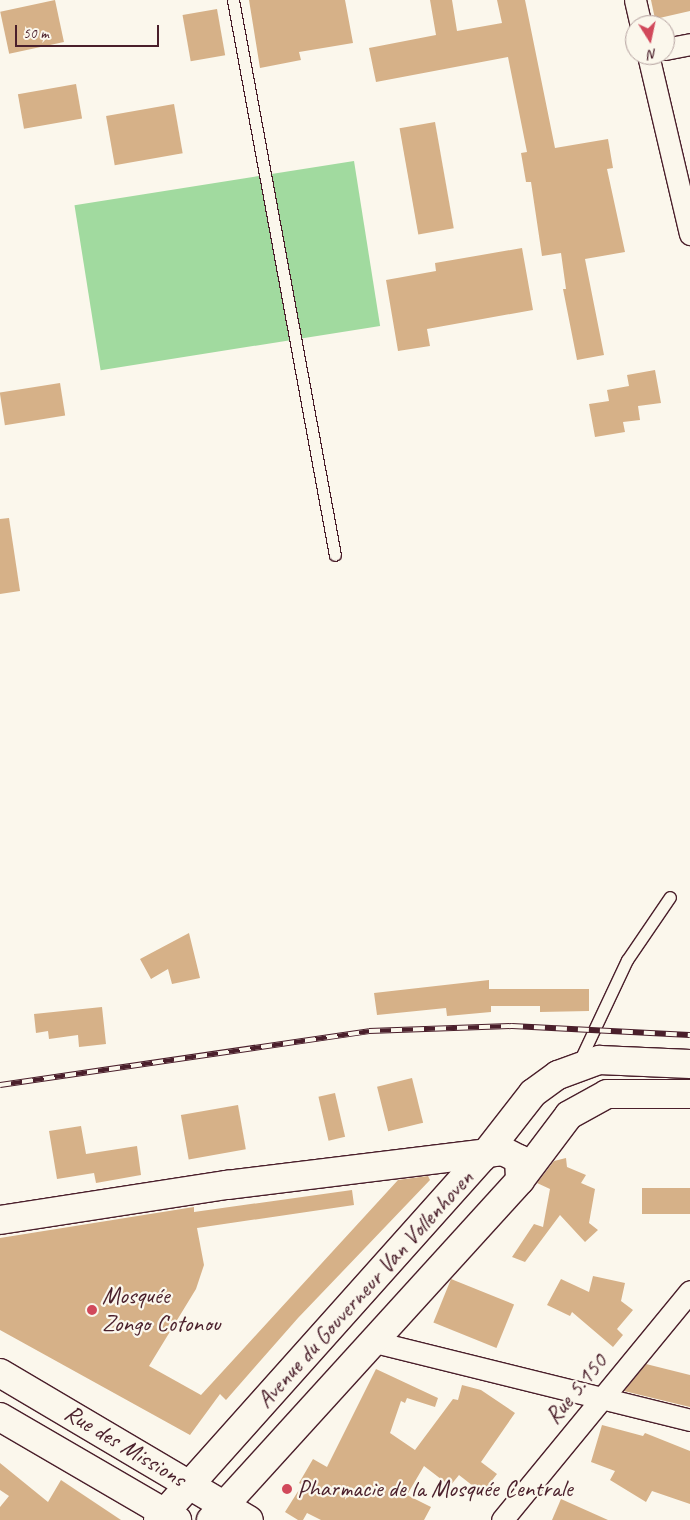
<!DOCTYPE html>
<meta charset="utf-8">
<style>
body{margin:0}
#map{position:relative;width:690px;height:1520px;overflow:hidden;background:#fbf7ec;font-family:Caveat,sans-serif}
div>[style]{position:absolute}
.green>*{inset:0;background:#a1da9f;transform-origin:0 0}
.building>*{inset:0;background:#d6b188;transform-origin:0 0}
.roads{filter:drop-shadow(1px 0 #4a1f2b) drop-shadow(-1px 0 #4a1f2b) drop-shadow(0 1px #4a1f2b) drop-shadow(0 -1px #4a1f2b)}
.service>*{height:11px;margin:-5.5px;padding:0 5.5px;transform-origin:5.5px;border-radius:5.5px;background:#fbf7ec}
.minor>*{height:21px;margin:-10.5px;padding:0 10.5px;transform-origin:10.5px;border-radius:10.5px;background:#fbf7ec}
.tertiary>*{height:28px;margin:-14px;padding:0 14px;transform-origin:14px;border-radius:14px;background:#fbf7ec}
.secondary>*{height:28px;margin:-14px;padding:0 14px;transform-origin:14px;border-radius:14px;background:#fbf7ec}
.trunk>*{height:28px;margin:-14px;padding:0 14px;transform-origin:14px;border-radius:14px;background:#fbf7ec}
.rail>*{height:5.5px;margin-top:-2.75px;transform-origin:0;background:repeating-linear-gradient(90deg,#fbf7ec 0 11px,#4a1f2b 0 22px);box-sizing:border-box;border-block:1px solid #4a1f2b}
.dots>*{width:14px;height:14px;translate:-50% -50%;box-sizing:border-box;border:2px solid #fbf7ec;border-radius:50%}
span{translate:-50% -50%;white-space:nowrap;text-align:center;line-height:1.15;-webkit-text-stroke:4.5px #fbf7ec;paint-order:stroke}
.street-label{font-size:24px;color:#4a1f2b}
.poi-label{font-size:24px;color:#4a1f2b}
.left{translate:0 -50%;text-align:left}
.north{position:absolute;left:625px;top:15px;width:50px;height:50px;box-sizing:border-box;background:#fbf7ec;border:1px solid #b4a19f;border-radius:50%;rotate:170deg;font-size:14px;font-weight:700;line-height:20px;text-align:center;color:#4a1f2b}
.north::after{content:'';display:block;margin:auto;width:18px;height:22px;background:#d1495b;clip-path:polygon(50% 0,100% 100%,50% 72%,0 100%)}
.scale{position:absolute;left:15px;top:25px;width:144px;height:22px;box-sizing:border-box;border:2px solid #4a1f2b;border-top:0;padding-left:6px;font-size:15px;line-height:18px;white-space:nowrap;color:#4a1f2b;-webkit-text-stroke:4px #fbf7ec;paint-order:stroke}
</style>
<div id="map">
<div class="green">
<i style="left:354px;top:161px;width:167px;height:283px;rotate:81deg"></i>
</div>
<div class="building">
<i style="left:55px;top:0;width:43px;height:56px;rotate:78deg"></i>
<i style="clip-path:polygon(249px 0,345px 0,353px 43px,299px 52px,301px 60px,260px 68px)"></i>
<i style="clip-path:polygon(430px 0,452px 0,457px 31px,502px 23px,497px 0,525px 0,555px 148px,608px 139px,613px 168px,607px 169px,625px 252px,585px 259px,604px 355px,577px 360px,563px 289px,566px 289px,561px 253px,542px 256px,531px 182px,526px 182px,521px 153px,527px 152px,508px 57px,376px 82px,369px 48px,436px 35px)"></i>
<i style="clip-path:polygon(651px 0,690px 0,690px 11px,655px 19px)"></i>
<i style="left:217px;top:9px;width:47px;height:35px;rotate:80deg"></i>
<i style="left:76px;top:84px;width:35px;height:59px;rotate:80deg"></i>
<i style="left:174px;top:104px;width:50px;height:69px;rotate:80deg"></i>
<i style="left:435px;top:122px;width:108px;height:36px;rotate:80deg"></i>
<i style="clip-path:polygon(522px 248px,533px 310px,427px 329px,430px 346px,398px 351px,386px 280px,436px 271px,435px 263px)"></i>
<i style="clip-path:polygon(655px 370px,661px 403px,638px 406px,640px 420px,623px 422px,625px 432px,595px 437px,589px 404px,609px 401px,607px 390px,629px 386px,627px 375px)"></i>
<i style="left:60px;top:383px;width:33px;height:61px;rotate:81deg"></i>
<i style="clip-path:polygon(9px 518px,20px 591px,0 594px,0 519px)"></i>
<i style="clip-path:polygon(189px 933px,200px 978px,172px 984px,168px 969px,151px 979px,140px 959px)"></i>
<i style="clip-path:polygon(489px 980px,489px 989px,589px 989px,589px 1011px,540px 1012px,540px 1006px,491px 1006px,491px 1012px,447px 1016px,446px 1008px,377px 1015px,374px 993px)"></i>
<i style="clip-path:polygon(102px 1007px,106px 1044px,79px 1047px,78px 1035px,49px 1039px,48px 1031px,36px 1033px,34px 1014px)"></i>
<i style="left:412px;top:1078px;width:46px;height:36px;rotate:76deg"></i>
<i style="left:335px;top:1093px;width:45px;height:17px;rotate:77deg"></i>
<i style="left:238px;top:1105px;width:45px;height:58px;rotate:80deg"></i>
<i style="clip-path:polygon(81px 1126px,86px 1154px,137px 1146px,141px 1175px,96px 1183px,94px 1173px,57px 1179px,49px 1131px)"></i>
<i style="clip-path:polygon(566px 1158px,567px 1167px,586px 1175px,581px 1183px,595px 1189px,589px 1223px,598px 1230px,585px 1242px,560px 1215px,525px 1262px,512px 1257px,534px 1224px,543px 1227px,550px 1189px,537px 1183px,554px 1161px)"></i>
<i style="clip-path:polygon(428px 1176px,430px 1180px,298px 1318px,226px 1400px,220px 1394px,190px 1435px,0 1330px,0 1238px,194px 1207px,194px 1212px,352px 1190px,354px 1205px,197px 1228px,204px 1265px,196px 1289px,149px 1366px,201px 1395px,398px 1180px)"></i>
<i style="left:642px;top:1188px;width:48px;height:26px"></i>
<i style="clip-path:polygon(593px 1276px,625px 1283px,621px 1301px,633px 1310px,617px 1329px,623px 1335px,613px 1347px,572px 1312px,570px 1316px,547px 1305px,561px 1279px,589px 1292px)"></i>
<i style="left:451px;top:1279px;width:68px;height:47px;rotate:22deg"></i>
<i style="clip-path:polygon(646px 1364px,690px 1375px,690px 1407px,624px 1391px)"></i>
<i style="clip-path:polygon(376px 1369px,438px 1398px,435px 1407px,407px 1398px,405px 1403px,401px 1401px,390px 1433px,415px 1450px,453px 1399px,458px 1400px,462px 1385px,481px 1390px,515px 1413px,481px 1462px,497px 1474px,482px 1493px,459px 1475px,450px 1486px,424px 1466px,407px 1495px,431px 1507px,424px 1520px,321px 1520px,307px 1513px,303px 1520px,298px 1520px,285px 1512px,302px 1485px,299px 1483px,313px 1459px,327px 1467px)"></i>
<i style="clip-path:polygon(602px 1425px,643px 1436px,645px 1433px,690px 1451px,690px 1504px,652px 1491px,646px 1502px,610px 1480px,615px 1471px,591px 1462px)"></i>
<i style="clip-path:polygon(0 1463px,48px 1502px,61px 1480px,121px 1520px,0 1520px,0 1507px,9px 1496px,0 1490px)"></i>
<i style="clip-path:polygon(561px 1499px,608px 1520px,552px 1520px)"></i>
</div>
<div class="roads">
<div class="service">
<i style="left:233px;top:0;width:564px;rotate:79.59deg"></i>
<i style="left:578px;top:1064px;width:115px;rotate:-64.8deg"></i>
<i style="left:627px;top:960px;width:76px;rotate:-55.7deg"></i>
</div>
<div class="minor">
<i style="left:635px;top:0;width:26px;rotate:77deg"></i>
<i style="left:665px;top:49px;width:25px;rotate:-11deg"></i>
<i style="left:648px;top:55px;width:184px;rotate:76.8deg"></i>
<i style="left:371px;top:1341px;width:329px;rotate:13.9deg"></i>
<i style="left:502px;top:1520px;width:296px;rotate:-50.6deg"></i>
</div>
<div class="tertiary">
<i style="left:0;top:1220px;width:230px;rotate:-8.8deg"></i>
<i style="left:227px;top:1185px;width:278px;rotate:-7deg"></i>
<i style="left:503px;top:1151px;width:18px;rotate:27deg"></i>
<i style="left:519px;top:1159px;width:21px;rotate:87deg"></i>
</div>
<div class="secondary">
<i style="left:158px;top:1520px;width:487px;rotate:-48.2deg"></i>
<i style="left:483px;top:1157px;width:81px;rotate:-52deg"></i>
<i style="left:533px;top:1093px;width:31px;rotate:-36deg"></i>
<i style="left:558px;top:1075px;width:44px;rotate:-20.1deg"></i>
<i style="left:599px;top:1060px;width:91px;rotate:2.5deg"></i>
<i style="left:211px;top:1520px;width:459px;rotate:-47.7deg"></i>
<i style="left:520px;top:1180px;width:81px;rotate:-53deg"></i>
<i style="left:569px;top:1115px;width:43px;rotate:-28.9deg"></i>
<i style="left:607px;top:1094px;width:83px"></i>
</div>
<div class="trunk">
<i style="left:0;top:1373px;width:289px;rotate:30.6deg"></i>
<i style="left:0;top:1417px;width:205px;rotate:30.2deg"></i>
</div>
</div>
<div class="rail">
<i style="left:0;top:1085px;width:373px;rotate:-8.3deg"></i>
<i style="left:369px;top:1031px;width:143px;rotate:-2deg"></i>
<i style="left:512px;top:1026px;width:178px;rotate:2.9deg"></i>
</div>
<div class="dots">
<i style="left:92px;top:1310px;background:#d1495b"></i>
<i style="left:287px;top:1489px;background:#d1495b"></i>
</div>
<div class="street-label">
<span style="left:365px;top:1289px;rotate:-48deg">Avenue du Gouverneur Van Vollenhoven</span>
<span style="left:576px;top:1389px;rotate:-51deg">Rue 5.150</span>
<span style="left:125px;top:1446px;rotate:31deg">Rue des Missions</span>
</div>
<div class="poi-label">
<span class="left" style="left:102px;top:1310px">Mosquée<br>Zongo Cotonou</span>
<span class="left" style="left:297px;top:1489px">Pharmacie de la Mosquée Centrale</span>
</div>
<div class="north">N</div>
<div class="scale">50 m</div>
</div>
